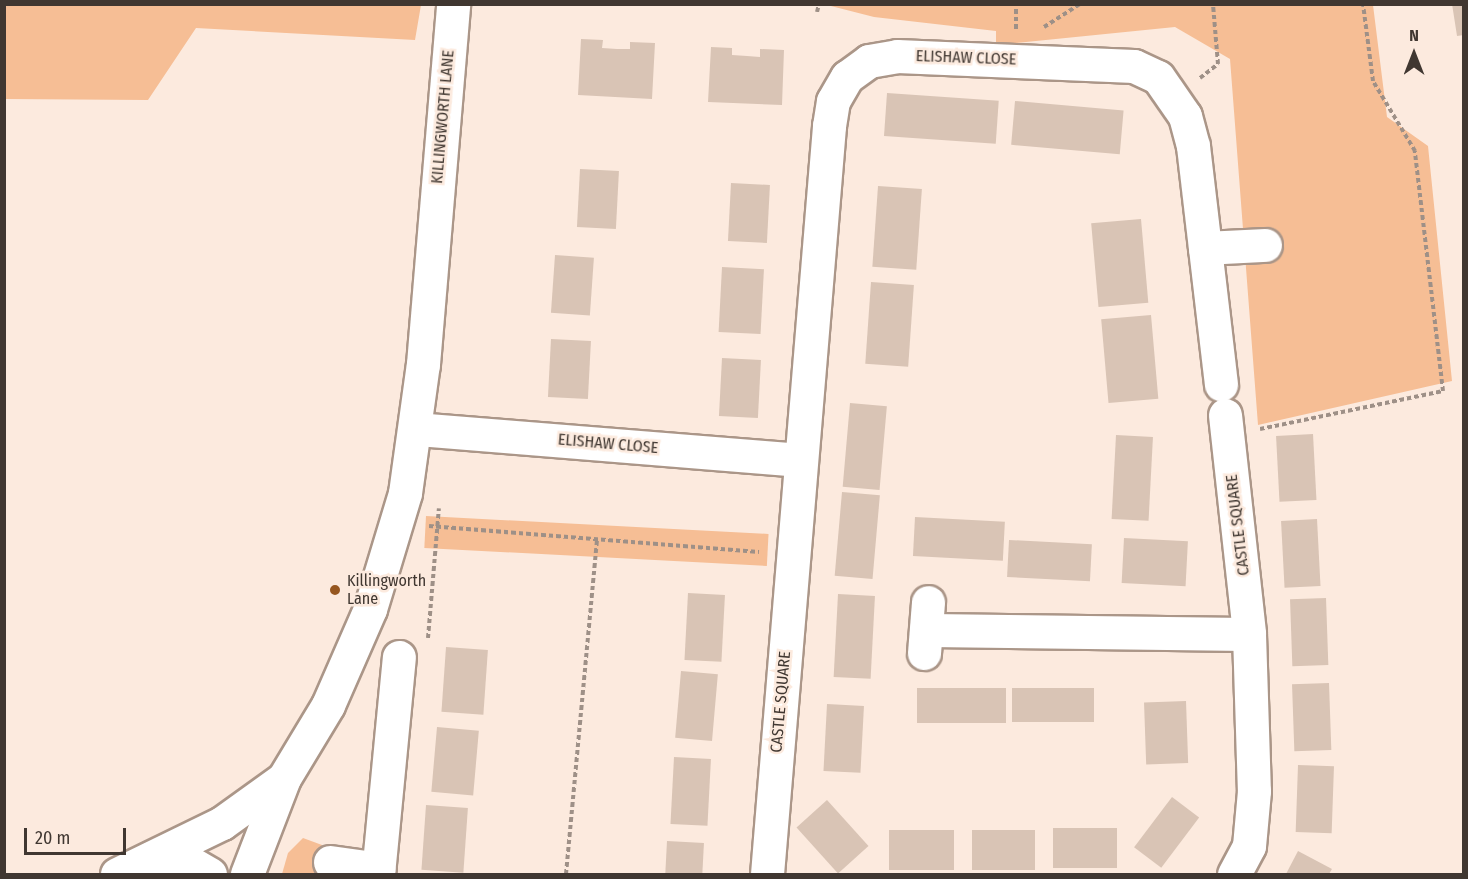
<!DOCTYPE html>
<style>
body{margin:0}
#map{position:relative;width:1468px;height:879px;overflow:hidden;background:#fceade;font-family:"Fira Sans Condensed",sans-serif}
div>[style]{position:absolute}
.green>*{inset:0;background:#f6be95;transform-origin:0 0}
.building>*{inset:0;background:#d9c4b5;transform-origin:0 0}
.path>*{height:4px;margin-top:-2px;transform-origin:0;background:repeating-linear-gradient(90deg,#9e9087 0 4.5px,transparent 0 7.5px)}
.roads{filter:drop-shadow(2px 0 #ab9688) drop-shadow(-2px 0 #ab9688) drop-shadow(0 2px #ab9688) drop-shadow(0 -2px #ab9688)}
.minor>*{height:33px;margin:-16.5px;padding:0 16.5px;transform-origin:16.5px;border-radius:16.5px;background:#fff}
.major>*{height:33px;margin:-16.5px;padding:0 16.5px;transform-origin:16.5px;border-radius:16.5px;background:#fff}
.dots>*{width:16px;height:16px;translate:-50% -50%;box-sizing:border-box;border:3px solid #fceade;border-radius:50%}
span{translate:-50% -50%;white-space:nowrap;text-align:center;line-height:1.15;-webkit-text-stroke:5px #fceade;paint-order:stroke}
.street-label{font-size:16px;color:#403731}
.poi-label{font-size:16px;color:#403731}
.left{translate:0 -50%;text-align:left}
.frame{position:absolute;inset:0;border:6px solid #403731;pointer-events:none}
.north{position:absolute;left:1384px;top:24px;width:60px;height:60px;-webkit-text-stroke:4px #fceade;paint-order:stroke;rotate:0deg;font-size:16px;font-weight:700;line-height:24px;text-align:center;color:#403731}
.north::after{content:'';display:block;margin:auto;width:21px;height:27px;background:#403731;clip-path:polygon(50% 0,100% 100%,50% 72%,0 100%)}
.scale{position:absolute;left:24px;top:828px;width:102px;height:27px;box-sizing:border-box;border:3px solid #403731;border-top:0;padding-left:8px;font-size:18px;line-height:21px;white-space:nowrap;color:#403731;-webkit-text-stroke:4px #fceade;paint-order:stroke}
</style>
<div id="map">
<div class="green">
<i style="clip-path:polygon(5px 4px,421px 4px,421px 5px,415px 40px,196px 28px,148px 100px,5px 99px)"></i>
<i style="clip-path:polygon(827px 5px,1373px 5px,1387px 117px,1428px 146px,1452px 381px,1258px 425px,1230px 59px,1175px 27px,996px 45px,996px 31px,874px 17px)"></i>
<i style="left:426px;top:516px;width:343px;height:32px;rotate:3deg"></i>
<i style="clip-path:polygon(303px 838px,322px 845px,315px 874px,282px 874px,288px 853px)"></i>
</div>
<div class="building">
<i style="clip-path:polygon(1452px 4px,1464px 4px,1464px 35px,1457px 36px)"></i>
<i style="clip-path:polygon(581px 39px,603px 40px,602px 48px,617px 49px,630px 49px,630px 42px,655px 43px,652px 99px,578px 95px)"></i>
<i style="clip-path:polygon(711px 47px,732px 48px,732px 55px,747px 56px,760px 57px,760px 49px,784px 50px,782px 105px,708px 102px)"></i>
<i style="left:887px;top:93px;width:112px;height:43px;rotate:4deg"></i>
<i style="left:1015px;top:101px;width:109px;height:44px;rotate:5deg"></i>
<i style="left:580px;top:169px;width:39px;height:58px;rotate:3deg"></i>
<i style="left:731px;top:183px;width:39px;height:58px;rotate:3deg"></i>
<i style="left:878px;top:186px;width:44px;height:81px;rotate:4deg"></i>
<i style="left:1141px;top:219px;width:84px;height:50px;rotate:85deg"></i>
<i style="left:555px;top:255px;width:39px;height:58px;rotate:4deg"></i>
<i style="left:722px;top:267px;width:42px;height:65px;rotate:3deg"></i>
<i style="left:871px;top:282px;width:43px;height:82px;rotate:4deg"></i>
<i style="left:1151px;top:315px;width:84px;height:50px;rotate:85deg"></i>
<i style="left:551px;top:339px;width:40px;height:58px;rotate:3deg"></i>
<i style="left:722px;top:358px;width:39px;height:58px;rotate:3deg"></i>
<i style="left:850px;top:403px;width:37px;height:84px;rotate:5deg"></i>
<i style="left:1313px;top:434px;width:66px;height:37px;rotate:87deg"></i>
<i style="left:1116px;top:435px;width:37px;height:84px;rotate:3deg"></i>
<i style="left:842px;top:492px;width:38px;height:84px;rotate:5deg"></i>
<i style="left:915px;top:517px;width:90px;height:39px;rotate:3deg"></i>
<i style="left:1317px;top:519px;width:67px;height:36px;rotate:87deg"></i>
<i style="left:1124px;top:538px;width:64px;height:45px;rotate:3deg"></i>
<i style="left:1009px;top:540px;width:83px;height:37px;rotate:3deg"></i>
<i style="left:688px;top:593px;width:37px;height:67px;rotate:3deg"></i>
<i style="left:838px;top:594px;width:37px;height:83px;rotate:3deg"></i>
<i style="left:1326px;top:598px;width:67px;height:36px;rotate:88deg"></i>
<i style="left:446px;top:647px;width:42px;height:65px;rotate:4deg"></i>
<i style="left:681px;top:671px;width:37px;height:67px;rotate:5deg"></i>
<i style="left:1329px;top:683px;width:67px;height:37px;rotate:88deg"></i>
<i style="left:917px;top:688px;width:89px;height:35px"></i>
<i style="left:1012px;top:688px;width:82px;height:34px"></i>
<i style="left:1186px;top:701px;width:62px;height:42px;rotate:88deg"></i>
<i style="left:827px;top:704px;width:37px;height:67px;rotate:3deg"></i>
<i style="left:437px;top:727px;width:42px;height:65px;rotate:5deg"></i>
<i style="left:674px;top:757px;width:37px;height:67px;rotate:3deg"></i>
<i style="left:1298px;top:765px;width:36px;height:67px;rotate:2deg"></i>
<i style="left:1172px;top:797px;width:34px;height:63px;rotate:37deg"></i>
<i style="left:827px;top:800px;width:62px;height:41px;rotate:48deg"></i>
<i style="left:426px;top:805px;width:42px;height:65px;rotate:4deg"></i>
<i style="left:1053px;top:828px;width:64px;height:40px"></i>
<i style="left:889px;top:830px;width:65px;height:40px"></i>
<i style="left:972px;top:830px;width:63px;height:40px"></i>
<i style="left:667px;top:841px;width:37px;height:33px;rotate:3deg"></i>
<i style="clip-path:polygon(1298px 851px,1332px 869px,1329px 874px,1286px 874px)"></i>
</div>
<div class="path">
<i style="left:817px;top:12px;width:8px;rotate:-76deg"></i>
<i style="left:1044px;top:27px;width:43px;rotate:-32.6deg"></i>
<i style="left:1016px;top:29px;width:25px;rotate:-90deg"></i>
<i style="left:1200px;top:78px;width:23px;rotate:-38deg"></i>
<i style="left:1218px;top:64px;width:60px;rotate:-94.8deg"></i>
<i style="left:1260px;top:429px;width:187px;rotate:-11.7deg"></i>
<i style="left:1443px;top:391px;width:242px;rotate:-96.7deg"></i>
<i style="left:1415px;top:151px;width:82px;rotate:-121deg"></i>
<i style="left:1373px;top:81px;width:78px;rotate:-97.4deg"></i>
<i style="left:429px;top:526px;width:331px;rotate:4.5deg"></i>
<i style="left:428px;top:638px;width:130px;rotate:-85.2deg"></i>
<i style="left:566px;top:874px;width:336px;rotate:-84.7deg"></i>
</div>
<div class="roads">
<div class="minor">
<i style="left:1205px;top:248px;width:60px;rotate:-2.9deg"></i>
<i style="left:1225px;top:415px;width:220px;rotate:83.7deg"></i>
<i style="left:1249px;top:634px;width:157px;rotate:88.2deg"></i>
<i style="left:1254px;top:791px;width:55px;rotate:95.2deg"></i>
<i style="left:1249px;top:846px;width:32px;rotate:118deg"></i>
<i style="left:416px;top:429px;width:385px;rotate:4.6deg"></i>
<i style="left:926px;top:630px;width:323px;rotate:0.7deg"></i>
<i style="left:924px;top:653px;width:51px;rotate:-85.5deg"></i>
<i style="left:330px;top:862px;width:49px;rotate:8.1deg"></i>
<i style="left:378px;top:874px;width:218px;rotate:-84.5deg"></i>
<i style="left:767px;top:874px;width:751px;rotate:-85.26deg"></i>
<i style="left:829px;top:126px;width:25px;rotate:-81deg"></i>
<i style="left:833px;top:101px;width:28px;rotate:-60deg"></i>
<i style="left:847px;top:77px;width:27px;rotate:-36deg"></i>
<i style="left:869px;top:61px;width:28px;rotate:-10deg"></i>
<i style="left:897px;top:56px;width:237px;rotate:2.4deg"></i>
<i style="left:1134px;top:66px;width:26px;rotate:25deg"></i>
<i style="left:1158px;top:77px;width:47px;rotate:55.3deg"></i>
<i style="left:1185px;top:116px;width:31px;rotate:75deg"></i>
<i style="left:1193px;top:146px;width:240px;rotate:83.3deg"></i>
</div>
<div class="major">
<i style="left:151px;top:858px;width:33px;rotate:2deg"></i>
<i style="left:184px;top:859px;width:30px;rotate:30deg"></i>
<i style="left:117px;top:874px;width:117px;rotate:-25.9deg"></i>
<i style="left:222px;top:823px;width:75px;rotate:-35.8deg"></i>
<i style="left:247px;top:874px;width:103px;rotate:-68.9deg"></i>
<i style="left:284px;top:778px;width:85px;rotate:-58.9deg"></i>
<i style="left:328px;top:705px;width:105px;rotate:-66.4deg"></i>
<i style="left:370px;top:609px;width:121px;rotate:-73.2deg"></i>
<i style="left:405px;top:493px;width:130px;rotate:-82.1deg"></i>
<i style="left:423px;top:364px;width:361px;rotate:-85.2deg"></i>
</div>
</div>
<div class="dots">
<i style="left:335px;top:590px;background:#96561f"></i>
</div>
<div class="street-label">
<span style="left:966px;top:58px;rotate:2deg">ELISHAW CLOSE</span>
<span style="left:443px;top:117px;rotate:-85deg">KILLINGWORTH LANE</span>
<span style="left:608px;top:444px;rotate:5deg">ELISHAW CLOSE</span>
<span style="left:1238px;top:525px;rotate:-97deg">CASTLE SQUARE</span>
<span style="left:781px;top:702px;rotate:-85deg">CASTLE SQUARE</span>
</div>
<div class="poi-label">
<span class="left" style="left:347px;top:590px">Killingworth<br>Lane</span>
</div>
<div class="frame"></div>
<div class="north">N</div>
<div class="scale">20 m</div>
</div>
